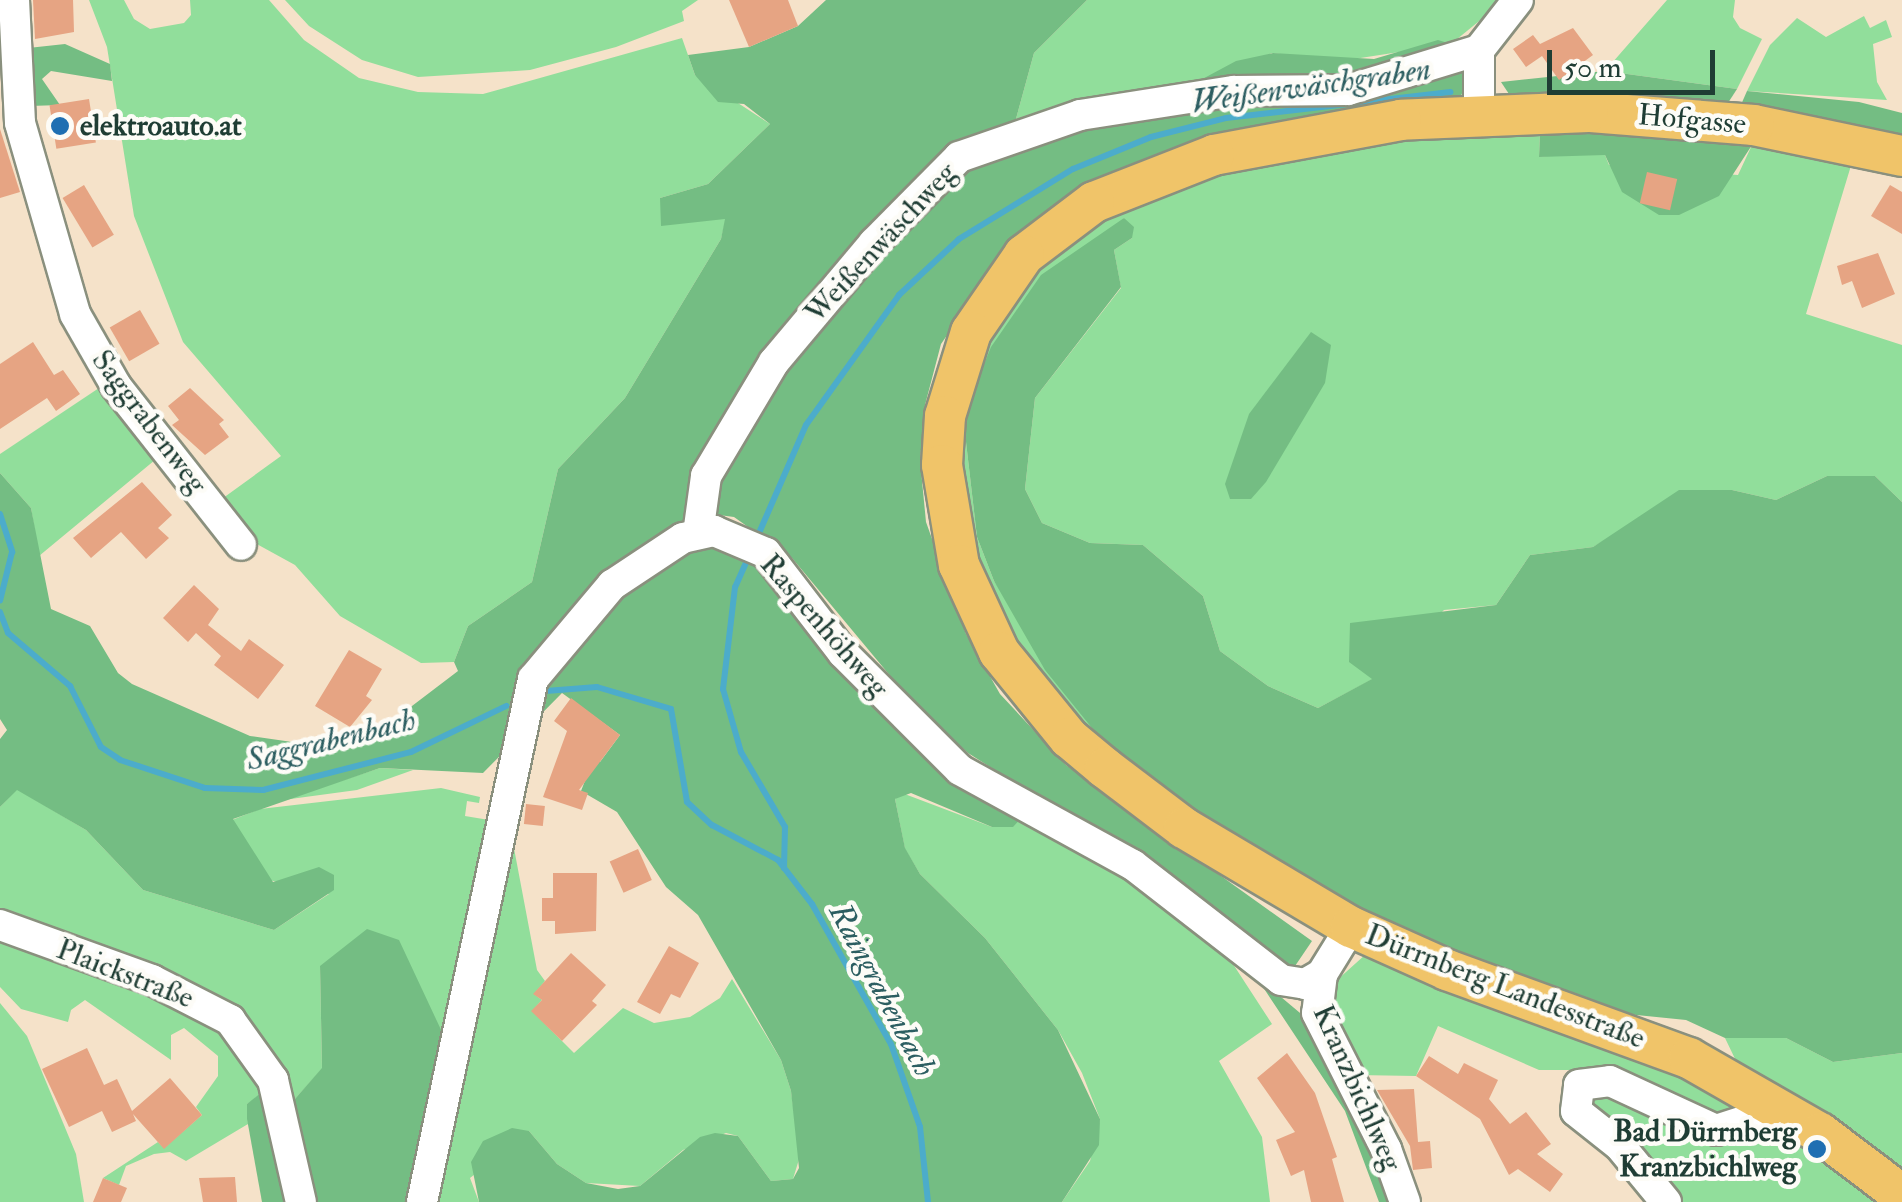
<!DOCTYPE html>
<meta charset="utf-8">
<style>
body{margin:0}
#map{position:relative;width:1902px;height:1202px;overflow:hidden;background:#f5e2c9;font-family:"IM FELL Double Pica",serif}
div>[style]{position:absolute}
.green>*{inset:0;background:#91de9b}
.forest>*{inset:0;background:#74bd83}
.stream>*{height:6px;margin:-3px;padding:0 3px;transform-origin:3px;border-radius:3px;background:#4caccb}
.building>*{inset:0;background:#e6a483;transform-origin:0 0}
.roads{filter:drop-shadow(2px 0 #8a907e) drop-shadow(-2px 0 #8a907e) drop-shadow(0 2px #8a907e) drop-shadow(0 -2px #8a907e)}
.minor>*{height:30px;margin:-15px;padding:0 15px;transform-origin:15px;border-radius:15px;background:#fff}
.major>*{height:40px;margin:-20px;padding:0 20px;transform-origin:20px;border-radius:20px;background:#f0c469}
.dots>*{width:28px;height:28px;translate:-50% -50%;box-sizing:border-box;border:5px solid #fdfcf7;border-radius:50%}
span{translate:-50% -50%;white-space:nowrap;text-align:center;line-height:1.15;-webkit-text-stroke:9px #fdfcf7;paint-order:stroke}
.street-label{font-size:30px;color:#1f3d34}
.poi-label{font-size:30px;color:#1f3d34;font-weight:700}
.left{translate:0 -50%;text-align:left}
.right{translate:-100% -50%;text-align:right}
.water-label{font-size:32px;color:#2c5e61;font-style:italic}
.scale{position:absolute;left:1547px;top:50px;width:168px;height:45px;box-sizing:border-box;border:5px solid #1f3d34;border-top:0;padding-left:12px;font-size:30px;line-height:35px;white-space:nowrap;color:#1f3d34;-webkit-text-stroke:8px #fdfcf7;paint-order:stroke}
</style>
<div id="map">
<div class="green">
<i style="clip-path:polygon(89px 0,124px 0,134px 19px,150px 29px,184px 23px,191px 15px,190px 0,269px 0,304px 40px,359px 78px,418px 92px,483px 94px,682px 38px,695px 75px,770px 124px,708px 184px,660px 198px,726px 219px,721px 239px,625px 398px,558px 469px,532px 582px,468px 626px,454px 662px,421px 663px,340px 616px,295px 565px,244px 537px,219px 501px,281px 456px,183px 342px,134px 216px,107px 47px)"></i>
<i style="clip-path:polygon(285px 0,698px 0,682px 11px,684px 21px,616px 47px,530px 70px,418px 77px,362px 60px,309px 26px)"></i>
<i style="clip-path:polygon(1087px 0,1505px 0,1451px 44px,1341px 61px,1272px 53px,1180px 91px,1014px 126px,1034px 53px)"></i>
<i style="clip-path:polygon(1667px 0,1735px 0,1733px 17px,1740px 28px,1762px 39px,1737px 89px,1605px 71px)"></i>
<i style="clip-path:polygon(1864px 16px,1870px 28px,1886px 20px,1892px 37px,1873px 44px,1877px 82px,1887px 100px,1747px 91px,1770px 45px,1797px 18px,1826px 37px)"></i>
<i style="clip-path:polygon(1444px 132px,1540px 133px,1539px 157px,1580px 152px,1605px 155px,1609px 165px,1738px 175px,1752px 145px,1853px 159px,1806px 314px,1902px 345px,1902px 502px,1875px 476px,1827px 476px,1776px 500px,1732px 490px,1631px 525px,1593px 547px,1530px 555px,1496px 605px,1444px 610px,1373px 679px,1318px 708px,1268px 686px,1220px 651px,1203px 596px,1143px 545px,1090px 543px,1042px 523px,1025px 489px,1035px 398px,1121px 288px,1114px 250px,1132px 238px,1124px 218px,966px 442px,977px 537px,994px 581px,1126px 770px,1021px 662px,962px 532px,959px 405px,1000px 308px,1079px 226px,1203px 174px)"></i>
<i style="clip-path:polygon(102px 386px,161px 455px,39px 556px,31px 508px,0 473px,0 454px)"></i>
<i style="clip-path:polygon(380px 768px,413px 770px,357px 790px,283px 800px)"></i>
<i style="clip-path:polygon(441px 788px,480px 797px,479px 803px,467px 801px,465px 816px,489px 820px,450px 1049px,320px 966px,322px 1069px,294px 1100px,270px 1056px,0 918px,0 807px,17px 789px,86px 830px,143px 890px,274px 930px,329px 894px,269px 880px,232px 820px,260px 809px)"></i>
<i style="clip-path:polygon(902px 793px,992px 827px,1021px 818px,1129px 872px,1218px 941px,1272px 1024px,1219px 1061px,1262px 1137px,1270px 1202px,1062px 1202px,1090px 1161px,1100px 1119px,1082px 1073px,1058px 1030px,985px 938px,920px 874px,905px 849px,895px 799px)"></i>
<i style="clip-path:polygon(513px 843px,537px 970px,545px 981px,534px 994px,542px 1000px,532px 1011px,574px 1053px,623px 1008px,654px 1023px,690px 1017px,720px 998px,732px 979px,781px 1060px,791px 1091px,800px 1156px,793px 1179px,771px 1181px,738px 1136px,726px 1133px,683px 1150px,640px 1186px,586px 1183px,557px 1164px,529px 1131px,470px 1178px,479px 1202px,434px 1202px)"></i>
<i style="clip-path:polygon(0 934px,124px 978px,225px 1027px,268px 1093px,247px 1104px,248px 1124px,186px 1161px,170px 1152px,154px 1154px,126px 1166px,119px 1185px,103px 1178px,158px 1142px,164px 1148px,202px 1115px,196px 1107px,218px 1076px,218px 1056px,184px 1028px,171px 1035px,171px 1060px,85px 1000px,71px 1010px,68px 1022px,21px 1009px,0 987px)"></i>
<i style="clip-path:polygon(1366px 954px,1600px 1036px,1741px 1104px,1724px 1119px,1598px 1070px,1539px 1070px,1438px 1026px,1416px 1076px,1357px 1075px,1331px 1011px,1336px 981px)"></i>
<i style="clip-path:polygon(0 1003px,27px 1036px,76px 1154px,84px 1202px,0 1202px)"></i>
<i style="clip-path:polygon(1725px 1038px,1786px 1038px,1833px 1062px,1902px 1053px,1902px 1173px,1738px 1065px)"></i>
<i style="clip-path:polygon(1594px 1091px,1664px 1115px,1716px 1147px,1773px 1131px,1852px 1171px,1894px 1202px,1672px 1202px,1596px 1118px,1589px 1096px)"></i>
</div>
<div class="forest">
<i style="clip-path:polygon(826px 0,1087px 0,1034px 53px,1014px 126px,773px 348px,686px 528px,566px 646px,655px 566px,685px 548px,716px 543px,769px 570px,1021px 818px,1013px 827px,992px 827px,911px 793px,895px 799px,905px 848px,920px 874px,985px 938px,1058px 1030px,1100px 1119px,1099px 1145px,1062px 1202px,479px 1202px,471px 1162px,483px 1141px,512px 1128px,529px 1131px,557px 1164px,586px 1183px,618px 1189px,640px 1186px,700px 1137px,715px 1133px,738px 1136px,771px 1181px,793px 1179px,799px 1168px,791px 1091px,781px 1060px,698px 915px,666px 887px,617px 812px,581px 791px,594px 758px,600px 762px,620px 735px,562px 693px,483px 773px,380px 768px,233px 819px,273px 882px,319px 867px,334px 875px,334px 890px,274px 930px,143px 890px,86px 830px,17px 790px,0 807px,0 739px,7px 730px,0 719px,0 473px,31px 508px,51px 609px,90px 626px,118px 673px,132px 684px,250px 736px,306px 744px,387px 725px,458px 671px,454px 662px,468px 626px,532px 582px,558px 469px,625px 398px,721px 239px,725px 219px,661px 226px,660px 198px,708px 184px,770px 124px,744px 104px,718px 102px,695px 75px,688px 55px,749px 47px,798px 26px)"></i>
<i style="clip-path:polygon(1438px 40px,1451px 44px,1389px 74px,1180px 91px,1236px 61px,1273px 53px,1374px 59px)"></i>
<i style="clip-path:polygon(65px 44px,110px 64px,112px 81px,51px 71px,42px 79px,60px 105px,30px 106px,19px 49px)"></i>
<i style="clip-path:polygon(1459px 68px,1467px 79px,1459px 102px,1323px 117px,994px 267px,941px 344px,925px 405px,920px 460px,926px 522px,966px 634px,1000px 694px,1066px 765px,1312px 941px,1293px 969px,1203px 902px,968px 753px,917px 708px,792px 558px,734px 517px,704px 513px,725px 459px,820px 317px,983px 154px,1083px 122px)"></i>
<i style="clip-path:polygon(1605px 71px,1737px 89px,1726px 106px,1511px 97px,1501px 82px)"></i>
<i style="clip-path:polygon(1747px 91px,1859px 102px,1902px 113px,1902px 135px,1740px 107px)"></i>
<i style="clip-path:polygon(1540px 133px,1611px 134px,1752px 145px,1719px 196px,1679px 215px,1659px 215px,1622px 192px,1605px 155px,1539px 157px)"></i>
<i style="clip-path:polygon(1124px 218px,1134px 227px,1132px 238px,1114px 250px,1121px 287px,1035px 398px,1025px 489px,1042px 523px,1090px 543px,1143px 545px,1203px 596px,1220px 651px,1268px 686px,1318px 708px,1372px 679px,1349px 662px,1350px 623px,1496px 605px,1530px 555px,1593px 547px,1679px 490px,1732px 490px,1776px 500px,1827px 476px,1875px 476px,1902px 502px,1902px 1053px,1833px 1062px,1786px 1038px,1725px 1038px,1686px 1020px,1607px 1012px,1334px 904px,1126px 770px,1045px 670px,994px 581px,977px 537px,966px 442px,966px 409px,991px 347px,1041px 275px)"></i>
<i style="clip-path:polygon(1311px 332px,1331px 345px,1325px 383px,1266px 482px,1251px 499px,1230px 499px,1225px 484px,1249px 414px)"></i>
<i style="clip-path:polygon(367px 929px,399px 940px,450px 1049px,412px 1202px,311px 1202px,294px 1100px,322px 1068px,320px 966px)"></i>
<i style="clip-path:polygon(1255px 975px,1306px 1018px,1399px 1202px,1379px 1202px,1345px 1111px)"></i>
<i style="clip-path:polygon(262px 1092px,289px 1202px,262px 1202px,247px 1119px,247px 1104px)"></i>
</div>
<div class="stream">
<i style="left:0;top:514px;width:40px;rotate:72deg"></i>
<i style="left:12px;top:552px;width:50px;rotate:103.8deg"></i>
<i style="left:756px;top:540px;width:125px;rotate:-66.5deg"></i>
<i style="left:806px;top:425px;width:160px;rotate:-54.4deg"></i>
<i style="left:899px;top:295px;width:82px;rotate:-43deg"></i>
<i style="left:959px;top:239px;width:134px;rotate:-31.6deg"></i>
<i style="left:1073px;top:169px;width:84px;rotate:-22.3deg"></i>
<i style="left:1151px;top:137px;width:77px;rotate:-14.2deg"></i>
<i style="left:1226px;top:118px;width:226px;rotate:-6.6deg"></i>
<i style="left:749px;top:556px;width:34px;rotate:114deg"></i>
<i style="left:735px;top:587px;width:103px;rotate:96.7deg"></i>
<i style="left:723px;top:689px;width:66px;rotate:74.1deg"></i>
<i style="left:741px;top:752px;width:87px;rotate:59.6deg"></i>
<i style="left:785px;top:827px;width:41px;rotate:91.4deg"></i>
<i style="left:0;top:612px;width:22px;rotate:69deg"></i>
<i style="left:8px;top:633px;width:82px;rotate:40.5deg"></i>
<i style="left:70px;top:686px;width:68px;rotate:63.1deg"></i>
<i style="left:101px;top:747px;width:23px;rotate:34deg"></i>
<i style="left:120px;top:760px;width:89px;rotate:18.2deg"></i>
<i style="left:205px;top:788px;width:58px;rotate:2deg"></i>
<i style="left:263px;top:790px;width:153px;rotate:-14.4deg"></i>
<i style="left:411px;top:752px;width:106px;rotate:-25.8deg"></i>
<i style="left:546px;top:691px;width:51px;rotate:-4.5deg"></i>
<i style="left:597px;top:687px;width:77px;rotate:16.6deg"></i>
<i style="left:671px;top:709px;width:94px;rotate:80.2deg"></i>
<i style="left:687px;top:802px;width:34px;rotate:43deg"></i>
<i style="left:712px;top:825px;width:75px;rotate:27.9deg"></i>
<i style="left:778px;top:860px;width:56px;rotate:52.3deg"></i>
<i style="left:812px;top:904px;width:161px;rotate:60.6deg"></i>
<i style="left:891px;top:1044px;width:88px;rotate:70.7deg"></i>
<i style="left:920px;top:1127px;width:75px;rotate:83.9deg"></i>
</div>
<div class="building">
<i style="clip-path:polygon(33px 0,73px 0,74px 32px,35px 39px)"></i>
<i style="clip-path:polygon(729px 0,788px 0,798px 26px,749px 47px)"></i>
<i style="clip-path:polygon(1573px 28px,1593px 55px,1559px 80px,1542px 56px,1526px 67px,1513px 49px,1533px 35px,1540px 44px)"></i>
<i style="left:89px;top:99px;width:44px;height:40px;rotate:81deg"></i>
<i style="clip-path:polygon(0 129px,20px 192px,0 198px)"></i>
<i style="left:1647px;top:172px;width:31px;height:32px;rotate:13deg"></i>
<i style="left:84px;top:185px;width:58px;height:25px;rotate:59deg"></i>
<i style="clip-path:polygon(1890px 185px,1902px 192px,1902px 234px,1871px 216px)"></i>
<i style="clip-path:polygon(1878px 253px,1895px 294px,1862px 308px,1852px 281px,1842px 285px,1837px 266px)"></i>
<i style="left:140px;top:310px;width:39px;height:35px;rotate:60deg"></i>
<i style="clip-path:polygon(33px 342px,54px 375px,63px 370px,80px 394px,56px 411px,47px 398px,0 429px,0 364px)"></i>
<i style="clip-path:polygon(190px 388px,224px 420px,219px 424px,229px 437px,205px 455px,172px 425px,179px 420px,168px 406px)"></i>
<i style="clip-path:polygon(142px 482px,172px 515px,158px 528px,169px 538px,146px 559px,121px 532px,91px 558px,73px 538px)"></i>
<i style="clip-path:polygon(194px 585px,219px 609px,208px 625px,241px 651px,249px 639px,284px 665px,258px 699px,214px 665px,221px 656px,196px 633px,188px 642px,163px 618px)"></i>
<i style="clip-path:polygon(349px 650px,382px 669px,366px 696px,372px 700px,350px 727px,315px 706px)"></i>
<i style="clip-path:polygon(571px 698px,620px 735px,579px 790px,588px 793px,582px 810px,543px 797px,567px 731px,554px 721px)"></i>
<i style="left:526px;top:804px;width:19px;height:20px;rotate:6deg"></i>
<i style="left:638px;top:849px;width:34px;height:31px;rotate:66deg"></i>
<i style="clip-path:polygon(553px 873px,597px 873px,596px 931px,555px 934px,555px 921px,542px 921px,542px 898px,553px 898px)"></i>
<i style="clip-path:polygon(669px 946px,699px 963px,680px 998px,671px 994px,660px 1014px,637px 1002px)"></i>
<i style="clip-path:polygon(571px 953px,606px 985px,592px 1001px,597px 1005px,562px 1041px,531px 1011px,542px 1000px,533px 994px)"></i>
<i style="clip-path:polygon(87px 1048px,104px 1085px,117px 1079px,132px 1111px,170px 1078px,202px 1115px,164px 1149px,133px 1114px,136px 1121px,112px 1132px,102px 1111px,69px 1127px,42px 1069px)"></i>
<i style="clip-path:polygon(1287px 1053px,1315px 1093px,1337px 1157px,1332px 1159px,1344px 1202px,1311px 1202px,1304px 1170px,1291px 1176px,1276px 1140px,1295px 1132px,1257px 1078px)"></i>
<i style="clip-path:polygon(1429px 1056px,1458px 1074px,1464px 1063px,1498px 1080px,1489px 1099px,1510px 1124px,1526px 1112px,1551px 1144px,1537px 1154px,1563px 1174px,1550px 1192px,1518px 1169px,1509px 1175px,1480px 1119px,1416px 1076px)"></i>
<i style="clip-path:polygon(1414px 1089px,1418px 1142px,1430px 1141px,1432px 1168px,1413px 1170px,1410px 1146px,1377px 1090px)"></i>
<i style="clip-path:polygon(235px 1177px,237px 1202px,203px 1202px,199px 1178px)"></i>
<i style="clip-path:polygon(103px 1178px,127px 1188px,121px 1202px,93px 1202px)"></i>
</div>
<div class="roads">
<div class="minor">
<i style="left:14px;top:0;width:123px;rotate:87.2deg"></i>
<i style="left:20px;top:123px;width:199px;rotate:73.9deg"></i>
<i style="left:75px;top:314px;width:83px;rotate:60.3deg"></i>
<i style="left:116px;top:386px;width:202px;rotate:51.8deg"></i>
<i style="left:1479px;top:112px;width:62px;rotate:-90deg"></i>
<i style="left:1479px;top:50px;width:63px;rotate:-52deg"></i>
<i style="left:698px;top:534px;width:59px;rotate:-82.1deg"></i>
<i style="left:706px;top:476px;width:133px;rotate:-59.2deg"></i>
<i style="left:774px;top:362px;width:155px;rotate:-50deg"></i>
<i style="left:874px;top:243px;width:121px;rotate:-45.3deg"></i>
<i style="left:959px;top:157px;width:128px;rotate:-19.1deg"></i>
<i style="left:1080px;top:115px;width:156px;rotate:-8.9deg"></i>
<i style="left:1234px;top:91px;width:114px;rotate:-0.5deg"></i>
<i style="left:1348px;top:90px;width:137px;rotate:-17deg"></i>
<i style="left:0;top:925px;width:162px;rotate:19.9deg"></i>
<i style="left:152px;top:980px;width:88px;rotate:27.1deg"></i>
<i style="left:230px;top:1020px;width:74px;rotate:54.4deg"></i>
<i style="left:273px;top:1080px;width:125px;rotate:77.1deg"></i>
<i style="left:1322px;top:974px;width:39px;rotate:97deg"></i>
<i style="left:1317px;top:1013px;width:153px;rotate:63.1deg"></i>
<i style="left:1386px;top:1149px;width:56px;rotate:70.3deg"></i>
<i style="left:422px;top:1202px;width:535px;rotate:-78.02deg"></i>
<i style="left:533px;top:679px;width:123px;rotate:-50deg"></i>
<i style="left:612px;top:585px;width:85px;rotate:-33.5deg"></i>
<i style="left:683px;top:538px;width:32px;rotate:-13deg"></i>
<i style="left:714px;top:531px;width:56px;rotate:22.9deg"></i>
<i style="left:766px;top:553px;width:126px;rotate:52.4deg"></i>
<i style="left:843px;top:653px;width:165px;rotate:45deg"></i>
<i style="left:960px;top:770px;width:197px;rotate:28.8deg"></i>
<i style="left:1133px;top:865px;width:187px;rotate:37.8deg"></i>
<i style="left:1281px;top:980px;width:24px;rotate:9deg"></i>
<i style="left:1305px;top:984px;width:20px;rotate:-30deg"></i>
<i style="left:1322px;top:974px;width:55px;rotate:-58.3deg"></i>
<i style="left:1666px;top:1202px;width:72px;rotate:-129.4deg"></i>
<i style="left:1620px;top:1146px;width:56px;rotate:-141.5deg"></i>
<i style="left:1576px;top:1111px;width:26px;rotate:-83deg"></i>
<i style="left:1579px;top:1085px;width:31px;rotate:-7deg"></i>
<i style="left:1610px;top:1081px;width:117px;rotate:24.8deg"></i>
<i style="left:1716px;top:1130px;width:35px;rotate:-18deg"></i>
<i style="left:1749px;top:1119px;width:25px;rotate:-45deg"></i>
</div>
<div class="major">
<i style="left:1902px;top:156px;width:151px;rotate:-168.2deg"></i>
<i style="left:1754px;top:125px;width:167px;rotate:-175.5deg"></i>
<i style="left:1588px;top:112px;width:187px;rotate:177.6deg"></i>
<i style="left:1401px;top:120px;width:190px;rotate:169.4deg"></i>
<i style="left:1214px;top:155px;width:129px;rotate:158.6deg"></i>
<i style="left:1094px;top:202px;width:88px;rotate:142.9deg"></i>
<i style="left:1024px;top:255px;width:93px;rotate:124.5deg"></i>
<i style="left:971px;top:332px;width:88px;rotate:107.2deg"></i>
<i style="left:945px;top:416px;width:49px;rotate:93.5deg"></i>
<i style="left:942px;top:465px;width:101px;rotate:80.4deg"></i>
<i style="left:959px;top:565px;width:96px;rotate:65.3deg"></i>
<i style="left:999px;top:652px;width:111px;rotate:50.9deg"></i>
<i style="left:1069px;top:738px;width:47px;rotate:39.8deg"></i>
<i style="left:1105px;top:768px;width:99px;rotate:37.2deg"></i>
<i style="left:1184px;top:828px;width:194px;rotate:30.7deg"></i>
<i style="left:1351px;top:927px;width:105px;rotate:24.1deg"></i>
<i style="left:1447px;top:970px;width:258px;rotate:20deg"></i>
<i style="left:1689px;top:1058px;width:151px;rotate:29.8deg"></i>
<i style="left:1820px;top:1133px;width:103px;rotate:37.1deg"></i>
</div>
</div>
<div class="dots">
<i style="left:60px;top:126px;background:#1f6fb2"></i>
<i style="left:1817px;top:1149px;background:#1f6fb2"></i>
</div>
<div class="street-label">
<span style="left:1692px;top:120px;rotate:5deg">Hofgasse</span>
<span style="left:881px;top:243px;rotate:-47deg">Weißenwäschweg</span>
<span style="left:149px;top:422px;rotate:53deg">Saggrabenweg</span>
<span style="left:824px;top:626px;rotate:49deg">Raspenhöhweg</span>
<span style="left:125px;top:974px;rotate:21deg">Plaickstraße</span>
<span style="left:1505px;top:987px;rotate:21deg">Dürrnberg Landesstraße</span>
<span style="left:1357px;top:1088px;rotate:66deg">Kranzbichlweg</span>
</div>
<div class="poi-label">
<span class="left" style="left:80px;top:126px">elektroauto.at</span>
<span class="right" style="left:1797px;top:1149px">Bad Dürrnberg<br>Kranzbichlweg</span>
</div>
<div class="water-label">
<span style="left:1311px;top:86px;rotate:-8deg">Weißenwäschgraben</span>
<span style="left:331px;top:740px;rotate:-14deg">Saggrabenbach</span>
<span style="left:882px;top:990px;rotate:62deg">Raingrabenbach</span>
</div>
<div class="scale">50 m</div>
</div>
